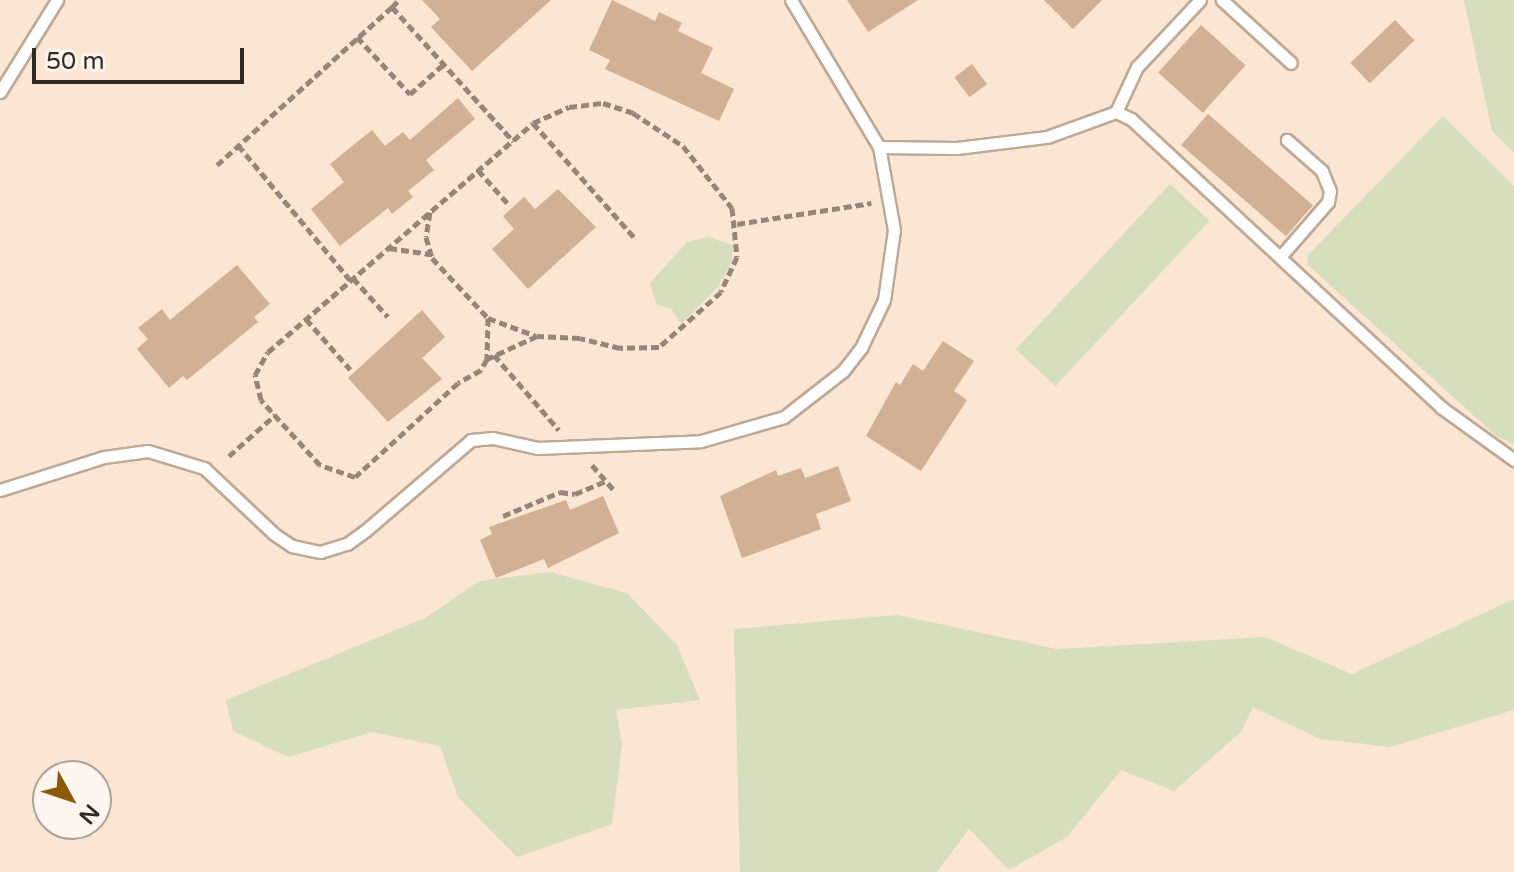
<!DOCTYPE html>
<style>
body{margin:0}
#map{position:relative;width:1514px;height:872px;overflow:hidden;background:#fbe5d3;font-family:"Varela Round",sans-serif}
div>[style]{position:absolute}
.green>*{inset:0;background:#d7debd;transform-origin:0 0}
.building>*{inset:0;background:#d1b093;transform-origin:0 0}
.path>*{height:5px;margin-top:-2.5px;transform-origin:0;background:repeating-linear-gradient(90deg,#958679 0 8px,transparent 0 12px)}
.roads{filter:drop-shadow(2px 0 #bea997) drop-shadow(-2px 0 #bea997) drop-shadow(0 2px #bea997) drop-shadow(0 -2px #bea997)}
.lane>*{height:11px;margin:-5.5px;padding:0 5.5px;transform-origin:5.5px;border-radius:5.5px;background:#fff}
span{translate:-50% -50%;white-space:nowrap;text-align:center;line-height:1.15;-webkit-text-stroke:8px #fef5ee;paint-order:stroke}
.north{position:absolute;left:32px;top:760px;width:80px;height:80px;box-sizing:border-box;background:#fef5ee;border:2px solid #aca39c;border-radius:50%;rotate:130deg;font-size:22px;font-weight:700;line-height:32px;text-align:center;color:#302821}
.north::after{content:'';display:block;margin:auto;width:28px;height:36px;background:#8b5a03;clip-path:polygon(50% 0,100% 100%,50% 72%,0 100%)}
.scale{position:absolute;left:32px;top:48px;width:212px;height:36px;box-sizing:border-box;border:4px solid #302821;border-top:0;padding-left:10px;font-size:24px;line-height:28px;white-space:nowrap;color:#302821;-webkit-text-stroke:6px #fef5ee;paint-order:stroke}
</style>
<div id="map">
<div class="green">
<i style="clip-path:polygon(1464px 0,1514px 0,1514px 153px,1492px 131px)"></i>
<i style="clip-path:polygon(1443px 116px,1514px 186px,1514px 444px,1496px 436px,1307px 264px,1308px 255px)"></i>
<i style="left:1170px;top:184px;width:54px;height:226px;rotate:43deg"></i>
<i style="clip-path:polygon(708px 237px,733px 245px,732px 262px,718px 287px,681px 324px,671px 309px,656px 304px,650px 283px,687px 242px)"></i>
<i style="clip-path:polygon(550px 572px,627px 593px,677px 645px,700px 700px,616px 710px,622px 745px,612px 824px,517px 857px,458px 797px,440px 746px,372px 732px,288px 757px,233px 731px,226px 700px,425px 618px,479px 581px)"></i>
<i style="clip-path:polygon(1514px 599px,1514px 710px,1390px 747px,1320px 739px,1253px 707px,1241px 732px,1174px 791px,1121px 770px,1067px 837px,1009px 870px,969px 829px,937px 872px,740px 872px,734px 629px,897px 615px,1057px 649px,1265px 637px,1352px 674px)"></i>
</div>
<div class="building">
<i style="clip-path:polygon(422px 0,551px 0,472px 71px,431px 27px,440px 19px)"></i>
<i style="clip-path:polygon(612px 0,655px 21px,659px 12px,682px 23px,678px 31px,713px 48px,701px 73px,734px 89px,719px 121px,605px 69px,610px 60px,589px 50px)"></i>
<i style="clip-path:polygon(847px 0,918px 0,868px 32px)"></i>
<i style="clip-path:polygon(1044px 0,1102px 0,1073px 29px)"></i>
<i style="left:1395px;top:20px;width:28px;height:62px;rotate:46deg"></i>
<i style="left:1201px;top:25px;width:60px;height:64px;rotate:42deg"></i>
<i style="left:972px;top:64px;width:25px;height:22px;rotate:53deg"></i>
<i style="clip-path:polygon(458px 98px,475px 119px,426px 160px,434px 170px,408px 191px,413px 197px,392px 214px,388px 208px,340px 246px,311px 209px,344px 182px,330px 164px,372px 130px,385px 146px,403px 132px,410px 140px)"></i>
<i style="left:1208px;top:114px;width:139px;height:41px;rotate:41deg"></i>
<i style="clip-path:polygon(558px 189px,596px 227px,528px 289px,492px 249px,514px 229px,503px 216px,524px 197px,535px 209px)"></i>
<i style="clip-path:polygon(237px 265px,270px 304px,254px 317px,258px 322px,187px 380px,183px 376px,169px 388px,137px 349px,148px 339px,138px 328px,162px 309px,170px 320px)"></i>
<i style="clip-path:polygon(422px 310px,445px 337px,422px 358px,442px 379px,388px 422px,348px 378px)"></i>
<i style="clip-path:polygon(943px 341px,974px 361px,954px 391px,967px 400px,921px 471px,866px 436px,896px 382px,900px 385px,913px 364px,923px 371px)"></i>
<i style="clip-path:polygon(838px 466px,851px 501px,816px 514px,821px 529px,742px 558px,720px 496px,776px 470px,778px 476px,801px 468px,805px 478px)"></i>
<i style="clip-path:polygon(603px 496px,619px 533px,548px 568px,544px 559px,496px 578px,480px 540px,492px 534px,489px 527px,566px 500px,570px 510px)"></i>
</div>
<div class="path">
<i style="left:392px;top:7px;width:10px;rotate:-45deg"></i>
<i style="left:357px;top:37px;width:78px;rotate:47.1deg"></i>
<i style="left:410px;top:94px;width:45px;rotate:-41.4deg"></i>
<i style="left:603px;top:103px;width:32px;rotate:18deg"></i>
<i style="left:633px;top:113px;width:60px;rotate:33.4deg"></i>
<i style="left:683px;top:146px;width:79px;rotate:51.7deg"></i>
<i style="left:732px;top:208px;width:49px;rotate:84.2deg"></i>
<i style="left:737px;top:257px;width:38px;rotate:115deg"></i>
<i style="left:721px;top:292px;width:83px;rotate:138.4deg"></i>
<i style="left:659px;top:347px;width:39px;rotate:179deg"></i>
<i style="left:620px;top:348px;width:41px;rotate:-166deg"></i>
<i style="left:580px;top:338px;width:43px;rotate:-177.3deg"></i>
<i style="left:537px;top:336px;width:55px;rotate:155.3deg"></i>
<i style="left:487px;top:359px;width:13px;rotate:119deg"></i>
<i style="left:481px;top:370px;width:26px;rotate:151deg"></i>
<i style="left:458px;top:383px;width:139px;rotate:137.6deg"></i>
<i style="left:355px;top:477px;width:37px;rotate:-161deg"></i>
<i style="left:320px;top:465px;width:88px;rotate:-132.2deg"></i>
<i style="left:261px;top:400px;width:26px;rotate:-103deg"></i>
<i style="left:255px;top:375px;width:26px;rotate:-61deg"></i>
<i style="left:268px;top:352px;width:350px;rotate:-40.8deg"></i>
<i style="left:533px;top:123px;width:39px;rotate:-24deg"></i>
<i style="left:569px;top:107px;width:34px;rotate:-7deg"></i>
<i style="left:533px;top:123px;width:152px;rotate:48.5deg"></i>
<i style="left:238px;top:145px;width:175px;rotate:50.3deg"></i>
<i style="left:217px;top:165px;width:236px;rotate:-42.1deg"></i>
<i style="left:392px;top:7px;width:181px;rotate:47.9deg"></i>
<i style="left:478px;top:170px;width:48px;rotate:48.4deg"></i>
<i style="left:430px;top:212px;width:25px;rotate:99deg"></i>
<i style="left:426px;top:237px;width:22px;rotate:74deg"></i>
<i style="left:432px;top:258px;width:82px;rotate:47deg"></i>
<i style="left:488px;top:318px;width:41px;rotate:91.4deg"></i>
<i style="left:737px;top:224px;width:136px;rotate:-8.9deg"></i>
<i style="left:389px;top:248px;width:41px;rotate:8.3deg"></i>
<i style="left:353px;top:278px;width:52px;rotate:48.1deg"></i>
<i style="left:488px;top:318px;width:51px;rotate:20.6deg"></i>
<i style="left:306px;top:319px;width:67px;rotate:48.7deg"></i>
<i style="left:494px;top:355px;width:99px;rotate:49.1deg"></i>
<i style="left:229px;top:456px;width:62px;rotate:-41.7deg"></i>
<i style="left:592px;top:465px;width:35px;rotate:49deg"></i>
<i style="left:503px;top:516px;width:62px;rotate:-22.8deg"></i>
<i style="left:560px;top:492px;width:15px;rotate:8deg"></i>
<i style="left:575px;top:494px;width:34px;rotate:-23deg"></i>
</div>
<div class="roads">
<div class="lane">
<i style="left:1222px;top:0;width:93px;rotate:42.4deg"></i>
<i style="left:0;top:92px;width:108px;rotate:-58.2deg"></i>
<i style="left:1116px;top:112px;width:50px;rotate:-65deg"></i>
<i style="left:1137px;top:67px;width:92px;rotate:-46.8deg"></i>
<i style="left:879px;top:147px;width:78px;rotate:0.7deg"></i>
<i style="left:957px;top:148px;width:91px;rotate:-7deg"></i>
<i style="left:1047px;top:137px;width:73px;rotate:-19.9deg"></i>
<i style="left:1116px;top:112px;width:17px;rotate:25deg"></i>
<i style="left:1131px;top:119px;width:425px;rotate:42.9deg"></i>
<i style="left:1442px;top:408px;width:89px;rotate:35.8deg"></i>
<i style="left:1280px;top:257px;width:73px;rotate:-48.9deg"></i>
<i style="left:1328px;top:202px;width:11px;rotate:-80deg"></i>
<i style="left:1330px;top:191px;width:22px;rotate:-112deg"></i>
<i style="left:1322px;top:171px;width:47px;rotate:-138.5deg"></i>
<i style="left:0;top:490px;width:109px;rotate:-17.6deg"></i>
<i style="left:104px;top:457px;width:44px;rotate:-7.8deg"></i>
<i style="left:148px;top:451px;width:59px;rotate:16.9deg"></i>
<i style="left:204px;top:468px;width:96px;rotate:43.3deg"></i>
<i style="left:274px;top:534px;width:22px;rotate:34deg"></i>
<i style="left:292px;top:546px;width:29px;rotate:12deg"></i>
<i style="left:320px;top:552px;width:28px;rotate:-17deg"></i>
<i style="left:347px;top:544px;width:22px;rotate:-36deg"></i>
<i style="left:365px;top:531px;width:140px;rotate:-40.6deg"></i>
<i style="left:471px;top:440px;width:22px;rotate:-5deg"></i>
<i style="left:493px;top:438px;width:45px;rotate:12.8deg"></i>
<i style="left:537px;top:448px;width:164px;rotate:-2.4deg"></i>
<i style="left:701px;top:441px;width:86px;rotate:-16.1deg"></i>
<i style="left:784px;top:417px;width:75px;rotate:-37.9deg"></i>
<i style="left:843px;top:371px;width:29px;rotate:-52deg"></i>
<i style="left:861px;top:348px;width:53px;rotate:-64.4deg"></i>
<i style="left:884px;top:300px;width:71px;rotate:-81.9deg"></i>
<i style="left:894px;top:230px;width:84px;rotate:-100.2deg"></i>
<i style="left:879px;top:147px;width:171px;rotate:-120.9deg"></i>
</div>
</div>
<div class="north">N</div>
<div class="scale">50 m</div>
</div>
